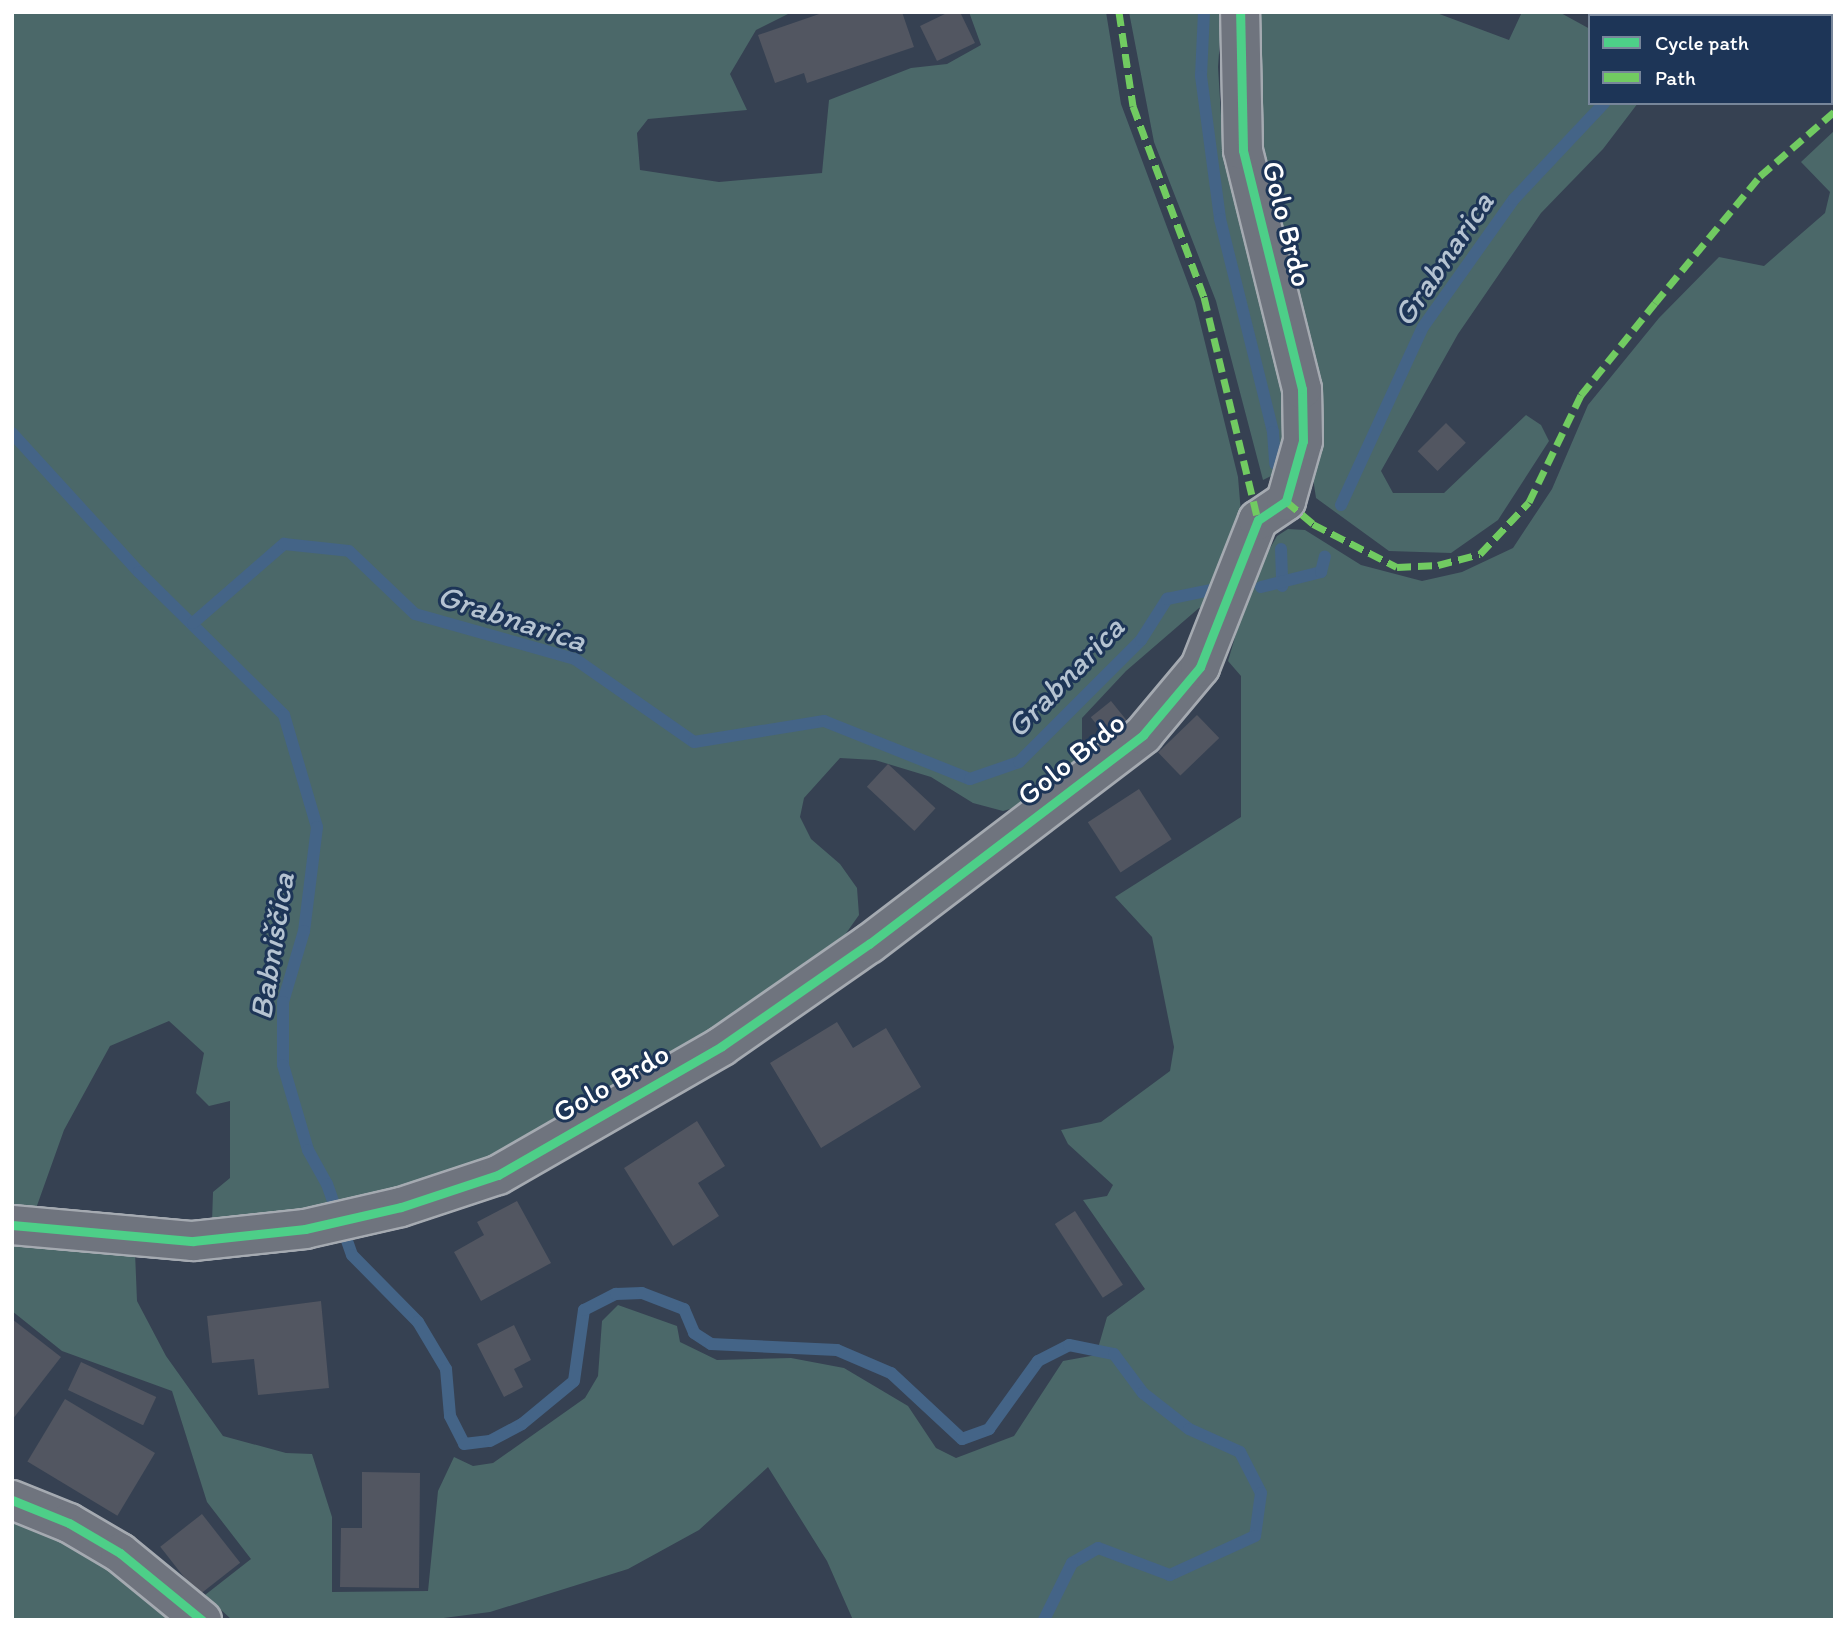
<!DOCTYPE html>
<meta charset="utf-8">
<style>
body{margin:0}
#map{position:relative;width:1847px;height:1632px;overflow:hidden;background:#364152;font-family:Itim,sans-serif}
div>[style]{position:absolute}
.green>*{inset:0;background:#4b6869}
.stream>*{height:12px;margin:-6px;padding:0 6px;transform-origin:6px;border-radius:6px;background:#446487}
.building>*{inset:0;background:#525661;transform-origin:0 0}
.roads{filter:drop-shadow(2px 0 #a5aab1) drop-shadow(-2px 0 #a5aab1) drop-shadow(0 2px #a5aab1) drop-shadow(0 -2px #a5aab1)}
.minor>*{height:38px;margin:-19px;padding:0 19px;transform-origin:19px;border-radius:19px;background:#6f747e}
.quiet>*{height:7px;margin-top:-3.5px;transform-origin:0;background:repeating-linear-gradient(90deg,#71cb61 0 14px,transparent 0 21px)}
.cycleway>*{height:9px;margin:-4.5px;padding:0 4.5px;transform-origin:4.5px;border-radius:4.5px;background:#4dcf88}
span{translate:-50% -50%;white-space:nowrap;text-align:center;line-height:1.15;-webkit-text-stroke:6px #1d3557;paint-order:stroke}
.street-label{font-size:30px;color:#fff}
.water-label{font-size:32px;color:#b5c3d1;font-style:italic}
.frame{position:absolute;inset:0;border:14px solid #fff;pointer-events:none}
.legend{position:absolute;left:1588px;top:14px;width:245px;height:91px;box-sizing:border-box;background:#1d3557;border:2px solid #77869a;margin:0;padding:9px 12px;list-style:none;font-size:21px;color:#fff}
.legend li{display:flex;align-items:center;gap:14px;height:35px}
.legend b{width:35px;border:2px solid #77869a}
</style>
<div id="map">
<div class="green">
<i style="clip-path:polygon(12px 12px,792px 12px,756px 30px,730px 74px,747px 110px,648px 119px,637px 133px,640px 170px,719px 182px,822px 173px,829px 100px,911px 68px,947px 64px,981px 45px,969px 12px,1106px 12px,1121px 104px,1195px 302px,1238px 477px,1242px 525px,1220px 602px,1199px 608px,1126px 671px,1082px 718px,1082px 769px,1032px 803px,1003px 811px,973px 803px,931px 777px,875px 760px,840px 758px,804px 798px,800px 817px,811px 839px,840px 864px,857px 888px,859px 915px,842px 939px,660px 1065px,457px 1176px,275px 1225px,212px 1222px,213px 1192px,230px 1178px,230px 1101px,209px 1106px,196px 1093px,204px 1053px,169px 1021px,110px 1046px,64px 1130px,34px 1214px,12px 1214px)"></i>
<i style="clip-path:polygon(1129px 12px,1222px 12px,1218px 67px,1224px 164px,1277px 331px,1288px 421px,1283px 470px,1263px 480px,1216px 301px,1154px 142px)"></i>
<i style="clip-path:polygon(1251px 12px,1434px 12px,1509px 40px,1522px 12px,1559px 12px,1590px 29px,1590px 103px,1638px 103px,1603px 149px,1541px 213px,1458px 334px,1381px 471px,1393px 493px,1444px 493px,1526px 415px,1541px 425px,1549px 441px,1498px 520px,1451px 553px,1389px 551px,1316px 498px,1256px 102px)"></i>
<i style="clip-path:polygon(1627px 12px,1835px 12px,1835px 29px,1831px 16px)"></i>
<i style="clip-path:polygon(1835px 130px,1835px 1620px,853px 1620px,827px 1561px,768px 1467px,699px 1530px,628px 1569px,490px 1612px,428px 1620px,232px 1620px,205px 1595px,251px 1559px,207px 1502px,172px 1391px,62px 1351px,12px 1311px,12px 1238px,135px 1252px,137px 1301px,166px 1356px,223px 1436px,286px 1453px,312px 1454px,332px 1517px,332px 1592px,428px 1591px,438px 1491px,454px 1457px,473px 1466px,493px 1463px,585px 1398px,598px 1376px,602px 1321px,618px 1305px,677px 1326px,680px 1342px,717px 1360px,791px 1358px,844px 1368px,908px 1406px,936px 1448px,956px 1458px,1014px 1436px,1063px 1361px,1096px 1355px,1107px 1317px,1145px 1289px,1083px 1200px,1107px 1196px,1113px 1185px,1068px 1144px,1061px 1130px,1101px 1122px,1170px 1071px,1174px 1047px,1152px 937px,1115px 897px,1241px 817px,1241px 676px,1228px 661px,1252px 580px,1277px 536px,1288px 529px,1305px 530px,1361px 565px,1422px 581px,1462px 572px,1513px 548px,1552px 489px,1588px 405px,1659px 318px,1719px 257px,1764px 266px,1825px 213px,1830px 192px,1801px 162px)"></i>
<i style="clip-path:polygon(12px 1521px,71px 1542px,178px 1620px,12px 1620px)"></i>
</div>
<div class="stream">
<i style="left:1204px;top:12px;width:64px;rotate:92.7deg"></i>
<i style="left:1201px;top:76px;width:144px;rotate:82.4deg"></i>
<i style="left:1220px;top:219px;width:219px;rotate:76deg"></i>
<i style="left:1273px;top:432px;width:32px;rotate:86deg"></i>
<i style="left:1816px;top:16px;width:6px;rotate:-39deg"></i>
<i style="left:12px;top:433px;width:188px;rotate:47.6deg"></i>
<i style="left:139px;top:572px;width:204px;rotate:44.6deg"></i>
<i style="left:284px;top:715px;width:117px;rotate:73.6deg"></i>
<i style="left:317px;top:827px;width:105px;rotate:97.1deg"></i>
<i style="left:304px;top:931px;width:74px;rotate:106.5deg"></i>
<i style="left:283px;top:1002px;width:63px;rotate:90deg"></i>
<i style="left:283px;top:1065px;width:89px;rotate:73.6deg"></i>
<i style="left:308px;top:1150px;width:39px;rotate:61deg"></i>
<i style="left:327px;top:1184px;width:75px;rotate:70.6deg"></i>
<i style="left:352px;top:1255px;width:94px;rotate:45.4deg"></i>
<i style="left:418px;top:1322px;width:55px;rotate:59.2deg"></i>
<i style="left:446px;top:1369px;width:47px;rotate:85.1deg"></i>
<i style="left:450px;top:1416px;width:31px;rotate:63deg"></i>
<i style="left:464px;top:1444px;width:26px;rotate:-7deg"></i>
<i style="left:490px;top:1441px;width:36px;rotate:-28deg"></i>
<i style="left:522px;top:1424px;width:67px;rotate:-39.6deg"></i>
<i style="left:574px;top:1381px;width:72px;rotate:-82deg"></i>
<i style="left:584px;top:1310px;width:36px;rotate:-27deg"></i>
<i style="left:616px;top:1294px;width:26px;rotate:-2deg"></i>
<i style="left:642px;top:1293px;width:45px;rotate:20.9deg"></i>
<i style="left:684px;top:1309px;width:26px;rotate:67deg"></i>
<i style="left:694px;top:1333px;width:20px;rotate:33deg"></i>
<i style="left:711px;top:1344px;width:126px;rotate:2.7deg"></i>
<i style="left:837px;top:1350px;width:59px;rotate:23.1deg"></i>
<i style="left:891px;top:1373px;width:97px;rotate:42.9deg"></i>
<i style="left:962px;top:1439px;width:29px;rotate:-20deg"></i>
<i style="left:989px;top:1429px;width:84px;rotate:-54.2deg"></i>
<i style="left:1038px;top:1361px;width:35px;rotate:-27deg"></i>
<i style="left:1069px;top:1345px;width:46px;rotate:11.3deg"></i>
<i style="left:1114px;top:1354px;width:49px;rotate:53.4deg"></i>
<i style="left:1143px;top:1393px;width:58px;rotate:38deg"></i>
<i style="left:1189px;top:1429px;width:56px;rotate:24.3deg"></i>
<i style="left:1240px;top:1452px;width:46px;rotate:62.9deg"></i>
<i style="left:1261px;top:1493px;width:43px;rotate:97.9deg"></i>
<i style="left:1255px;top:1536px;width:94px;rotate:155.4deg"></i>
<i style="left:1170px;top:1575px;width:77px;rotate:-159.4deg"></i>
<i style="left:1098px;top:1548px;width:30px;rotate:150deg"></i>
<i style="left:1072px;top:1563px;width:64px;rotate:116.2deg"></i>
<i style="left:1341px;top:505px;width:196px;rotate:-65.3deg"></i>
<i style="left:1423px;top:327px;width:157px;rotate:-54.6deg"></i>
<i style="left:1514px;top:199px;width:132px;rotate:-46.8deg"></i>
<i style="left:1281px;top:549px;width:37px;rotate:88deg"></i>
<i style="left:1261px;top:587px;width:62px;rotate:-14deg"></i>
<i style="left:1321px;top:572px;width:16px;rotate:-76deg"></i>
<i style="left:193px;top:623px;width:121px;rotate:-41deg"></i>
<i style="left:284px;top:544px;width:65px;rotate:6.1deg"></i>
<i style="left:349px;top:551px;width:91px;rotate:43.7deg"></i>
<i style="left:415px;top:614px;width:166px;rotate:15.7deg"></i>
<i style="left:575px;top:659px;width:145px;rotate:34.9deg"></i>
<i style="left:694px;top:742px;width:132px;rotate:-9.2deg"></i>
<i style="left:824px;top:721px;width:157px;rotate:21.7deg"></i>
<i style="left:970px;top:779px;width:52px;rotate:-19.1deg"></i>
<i style="left:1019px;top:762px;width:173px;rotate:-45deg"></i>
<i style="left:1141px;top:640px;width:49px;rotate:-57.6deg"></i>
<i style="left:1167px;top:599px;width:54px;rotate:-11.7deg"></i>
</div>
<div class="building">
<i style="clip-path:polygon(825px 12px,902px 12px,914px 47px,807px 83px,804px 73px,775px 83px,758px 35px)"></i>
<i style="clip-path:polygon(949px 12px,960px 12px,975px 43px,937px 61px,920px 26px)"></i>
<i style="left:1835px;top:40px;width:52px;height:5px;rotate:90deg"></i>
<i style="left:1446px;top:423px;width:28px;height:40px;rotate:45deg"></i>
<i style="left:1111px;top:701px;width:26px;height:26px;rotate:51deg"></i>
<i style="left:1197px;top:715px;width:32px;height:54px;rotate:46deg"></i>
<i style="left:888px;top:764px;width:65px;height:31px;rotate:43deg"></i>
<i style="left:1139px;top:789px;width:60px;height:61px;rotate:57deg"></i>
<i style="clip-path:polygon(837px 1022px,853px 1048px,886px 1028px,921px 1087px,821px 1148px,770px 1063px)"></i>
<i style="clip-path:polygon(697px 1121px,725px 1166px,698px 1183px,719px 1216px,673px 1246px,624px 1168px)"></i>
<i style="clip-path:polygon(517px 1201px,551px 1263px,481px 1301px,454px 1252px,484px 1235px,477px 1222px)"></i>
<i style="left:1075px;top:1211px;width:88px;height:24px;rotate:57deg"></i>
<i style="clip-path:polygon(321px 1301px,329px 1388px,258px 1395px,254px 1359px,212px 1363px,207px 1316px)"></i>
<i style="clip-path:polygon(12px 1319px,61px 1357px,12px 1420px)"></i>
<i style="clip-path:polygon(514px 1325px,531px 1360px,514px 1369px,523px 1387px,504px 1397px,477px 1344px)"></i>
<i style="left:81px;top:1362px;width:83px;height:31px;rotate:25deg"></i>
<i style="left:65px;top:1399px;width:105px;height:73px;rotate:31deg"></i>
<i style="clip-path:polygon(362px 1472px,420px 1473px,419px 1588px,340px 1587px,341px 1528px,362px 1528px)"></i>
<i style="left:202px;top:1514px;width:62px;height:53px;rotate:52deg"></i>
</div>
<div class="roads">
<div class="minor">
<i style="left:12px;top:1225px;width:182px;rotate:5.1deg"></i>
<i style="left:193px;top:1241px;width:113px;rotate:-6.1deg"></i>
<i style="left:305px;top:1229px;width:98px;rotate:-12.9deg"></i>
<i style="left:401px;top:1207px;width:102px;rotate:-18.3deg"></i>
<i style="left:498px;top:1175px;width:258px;rotate:-29.9deg"></i>
<i style="left:722px;top:1046px;width:179px;rotate:-34.8deg"></i>
<i style="left:869px;top:944px;width:345px;rotate:-37.3deg"></i>
<i style="left:1143px;top:735px;width:89px;rotate:-50deg"></i>
<i style="left:1200px;top:667px;width:158px;rotate:-68.5deg"></i>
<i style="left:1258px;top:520px;width:34px;rotate:-34deg"></i>
<i style="left:1286px;top:501px;width:62px;rotate:-74.2deg"></i>
<i style="left:1303px;top:441px;width:52px;rotate:-91.1deg"></i>
<i style="left:1302px;top:389px;width:246px;rotate:-103.9deg"></i>
<i style="left:1243px;top:150px;width:138px;rotate:-91.2deg"></i>
<i style="left:12px;top:1500px;width:61px;rotate:22deg"></i>
<i style="left:69px;top:1523px;width:59px;rotate:30.5deg"></i>
<i style="left:120px;top:1553px;width:106px;rotate:39.3deg"></i>
</div>
</div>
<div class="quiet">
<i style="left:1119px;top:12px;width:95px;rotate:81.5deg"></i>
<i style="left:1133px;top:106px;width:204px;rotate:69.6deg"></i>
<i style="left:1204px;top:297px;width:229px;rotate:76.4deg"></i>
<i style="left:1286px;top:501px;width:35px;rotate:40deg"></i>
<i style="left:1313px;top:524px;width:94px;rotate:27.1deg"></i>
<i style="left:1397px;top:567px;width:41px;rotate:-2.8deg"></i>
<i style="left:1438px;top:565px;width:43px;rotate:-14.7deg"></i>
<i style="left:1480px;top:554px;width:71px;rotate:-46.7deg"></i>
<i style="left:1529px;top:502px;width:119px;rotate:-64.1deg"></i>
<i style="left:1581px;top:395px;width:118px;rotate:-51.2deg"></i>
<i style="left:1655px;top:303px;width:165px;rotate:-50.4deg"></i>
<i style="left:1760px;top:176px;width:99px;rotate:-40.9deg"></i>
</div>
<div class="cycleway">
<i style="left:12px;top:1225px;width:182px;rotate:5.1deg"></i>
<i style="left:193px;top:1241px;width:113px;rotate:-6.1deg"></i>
<i style="left:305px;top:1229px;width:98px;rotate:-12.9deg"></i>
<i style="left:401px;top:1207px;width:102px;rotate:-18.3deg"></i>
<i style="left:498px;top:1175px;width:258px;rotate:-29.9deg"></i>
<i style="left:722px;top:1046px;width:179px;rotate:-34.8deg"></i>
<i style="left:869px;top:944px;width:345px;rotate:-37.3deg"></i>
<i style="left:1143px;top:735px;width:89px;rotate:-50deg"></i>
<i style="left:1200px;top:667px;width:158px;rotate:-68.5deg"></i>
<i style="left:1258px;top:520px;width:34px;rotate:-34deg"></i>
<i style="left:1286px;top:501px;width:62px;rotate:-74.2deg"></i>
<i style="left:1303px;top:441px;width:52px;rotate:-91.1deg"></i>
<i style="left:1302px;top:389px;width:246px;rotate:-103.9deg"></i>
<i style="left:1243px;top:150px;width:138px;rotate:-91.2deg"></i>
<i style="left:12px;top:1500px;width:61px;rotate:22deg"></i>
<i style="left:69px;top:1523px;width:59px;rotate:30.5deg"></i>
<i style="left:120px;top:1553px;width:106px;rotate:39.3deg"></i>
</div>
<div class="street-label">
<span style="left:1287px;top:224px;rotate:76deg">Golo Brdo</span>
<span style="left:1071px;top:759px;rotate:-39deg">Golo Brdo</span>
<span style="left:611px;top:1083px;rotate:-30deg">Golo Brdo</span>
</div>
<div class="water-label">
<span style="left:1443px;top:259px;rotate:-56deg">Grabnarica</span>
<span style="left:512px;top:618px;rotate:18deg">Grabnarica</span>
<span style="left:1065px;top:677px;rotate:-46deg">Grabnarica</span>
<span style="left:272px;top:946px;rotate:-81deg">Babniščica</span>
</div>
<div class="frame"></div>
<ul class="legend">
<li><b style="height:9px;background:#4dcf88"></b>Cycle path</li>
<li><b style="height:9px;background:#71cb61"></b>Path</li>
</ul>
</div>
